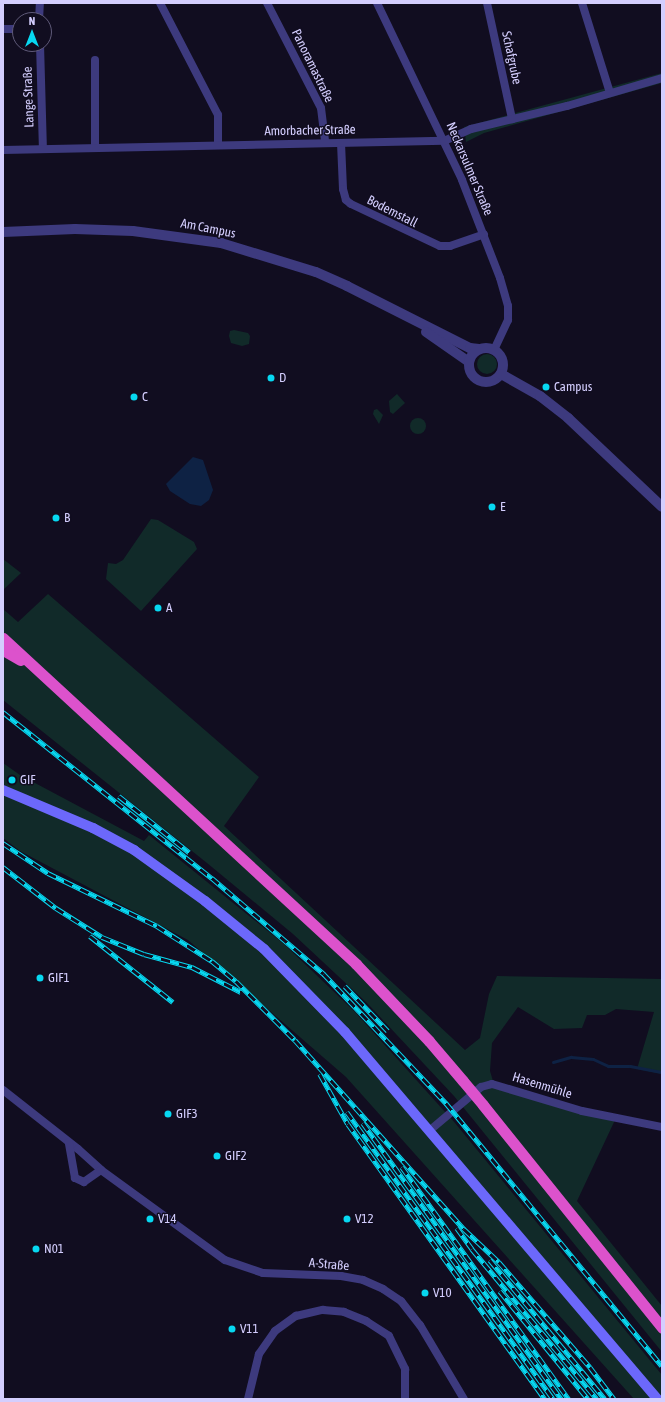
<!DOCTYPE html>
<meta charset="utf-8">
<style>
body{margin:0}
#map{position:relative;width:665px;height:1402px;overflow:hidden;background:#110d20;font-family:"Asap Condensed",sans-serif}
div>[style]{position:absolute}
.green>*{inset:0;background:#112a29}
.round{border-radius:50%}
.water>*{inset:0;background:#0e2244}
.stream>*{height:3px;margin:-1.5px;padding:0 1.5px;transform-origin:1.5px;border-radius:1.5px;background:#0e2244}
.minor>*{height:8px;margin:-4px;padding:0 4px;transform-origin:4px;border-radius:4px;background:#3d3a7e}
.tertiary>*{height:10px;margin:-5px;padding:0 5px;transform-origin:5px;border-radius:5px;background:#3d3a7e}
.tertiary>.ring{margin:-5px;padding:0;box-sizing:content-box;background:none;border:10px solid #3d3a7e;border-radius:50%}
.secondary>*{height:10px;margin:-5px;padding:0 5px;transform-origin:5px;border-radius:5px;background:#6c68fb}
.trunk>*{height:11px;margin:-5.5px;padding:0 5.5px;transform-origin:5.5px;border-radius:5.5px;background:#dc52cc}
.rail>*{height:4.5px;margin-top:-2.25px;transform-origin:0;background:repeating-linear-gradient(90deg,#110d20 0 9px,#07d8f1 0 18px);box-sizing:border-box;border-block:1px solid #07d8f1}
.trunk-bridge>*{height:11px;margin:-5.5px;padding:0 5.5px;transform-origin:5.5px;border-radius:5.5px;background:#dc52cc}
.dots>*{width:11px;height:11px;translate:-50% -50%;box-sizing:border-box;border:2px solid #110d20;border-radius:50%}
span{translate:-50% -50%;white-space:nowrap;text-align:center;line-height:1.15;-webkit-text-stroke:3px #110d20;paint-order:stroke}
.street-label{font-size:13px;color:#d4cefe}
.poi-label{font-size:13px;color:#d4cefe}
.left{translate:0 -50%;text-align:left}
.frame{position:absolute;inset:0;border:4px solid #d4cefe;pointer-events:none}
.north{position:absolute;left:12px;top:12px;width:40px;height:40px;box-sizing:border-box;background:#110d20;border:1px solid #5f5a79;border-radius:50%;rotate:0deg;font-size:11px;font-weight:700;line-height:16px;text-align:center;color:#d4cefe}
.north::after{content:'';display:block;margin:auto;width:14px;height:18px;background:#07d8f1;clip-path:polygon(50% 0,100% 100%,50% 72%,0 100%)}
</style>
<div id="map">
<div class="green">
<i style="clip-path:polygon(662px 73px,662px 83px,484px 133px,466px 142px,464px 127px)"></i>
<i style="clip-path:polygon(234px 330px,248px 333px,250px 336px,249px 344px,242px 346px,231px 343px,229px 336px,230px 331px)"></i>
<i class="round" style="left:477px;top:354px;width:20px;height:20px"></i>
<i style="clip-path:polygon(397px 394px,405px 403px,393px 414px,390px 412px,389px 401px)"></i>
<i style="clip-path:polygon(377px 409px,383px 415px,379px 424px,373px 414px,374px 410px)"></i>
<i class="round" style="left:410px;top:418px;width:16px;height:16px"></i>
<i style="clip-path:polygon(151px 519px,158px 520px,194px 542px,197px 549px,141px 611px,106px 579px,108px 563px,116px 564px,123px 560px)"></i>
<i style="clip-path:polygon(3px 559px,21px 573px,3px 590px)"></i>
<i style="clip-path:polygon(48px 594px,259px 777px,224px 826px,465px 1050px,480px 1038px,489px 994px,497px 976px,662px 979px,662px 1074px,637px 1069px,654px 1012px,616px 1009px,605px 1015px,587px 1015px,582px 1028px,554px 1029px,518px 1007px,492px 1043px,490px 1071px,493px 1081px,615px 1120px,577px 1201px,662px 1306px,662px 1352px,454px 1096px,367px 1003px,293px 934px,207px 863px,3px 700px,3px 609px,18px 622px)"></i>
<i style="clip-path:polygon(3px 763px,20px 775px,144px 841px,149px 835px,284px 944px,355px 1012px,455px 1123px,662px 1375px,662px 1399px,634px 1399px,346px 1077px,188px 940px,20px 851px,3px 838px)"></i>
</div>
<div class="water">
<i style="clip-path:polygon(193px 457px,203px 460px,213px 490px,209px 500px,201px 506px,190px 504px,170px 491px,166px 484px)"></i>
</div>
<div class="stream">
<i style="left:553px;top:1062px;width:19px;rotate:-16deg"></i>
<i style="left:571px;top:1057px;width:22px;rotate:5deg"></i>
<i style="left:593px;top:1059px;width:17px;rotate:25deg"></i>
<i style="left:608px;top:1066px;width:22px"></i>
<i style="left:630px;top:1066px;width:33px;rotate:11deg"></i>
</div>
<div class="minor">
<i style="left:160px;top:3px;width:126px;rotate:62.6deg"></i>
<i style="left:218px;top:115px;width:30px;rotate:90deg"></i>
<i style="left:267px;top:3px;width:118px;rotate:62.8deg"></i>
<i style="left:321px;top:108px;width:35px;rotate:83deg"></i>
<i style="left:377px;top:3px;width:196px;rotate:64.3deg"></i>
<i style="left:462px;top:180px;width:105px;rotate:68.8deg"></i>
<i style="left:500px;top:278px;width:29px;rotate:74deg"></i>
<i style="left:508px;top:306px;width:14px;rotate:90deg"></i>
<i style="left:508px;top:320px;width:33px;rotate:115deg"></i>
<i style="left:487px;top:3px;width:119px;rotate:77.8deg"></i>
<i style="left:582px;top:3px;width:94px;rotate:72.7deg"></i>
<i style="left:39px;top:20px;width:17px;rotate:-87deg"></i>
<i style="left:3px;top:29px;width:17px"></i>
<i style="left:40px;top:44px;width:105px;rotate:88.4deg"></i>
<i style="left:95px;top:60px;width:88px;rotate:90deg"></i>
<i style="left:341px;top:143px;width:46px;rotate:87.5deg"></i>
<i style="left:343px;top:189px;width:11px;rotate:75deg"></i>
<i style="left:346px;top:200px;width:6px;rotate:39deg"></i>
<i style="left:351px;top:204px;width:98px;rotate:25.3deg"></i>
<i style="left:440px;top:246px;width:10px"></i>
<i style="left:450px;top:246px;width:36px;rotate:-19deg"></i>
<i style="left:3px;top:150px;width:441px;rotate:-1.2deg"></i>
<i style="left:444px;top:141px;width:30px;rotate:-24deg"></i>
<i style="left:471px;top:129px;width:99px;rotate:-13.5deg"></i>
<i style="left:567px;top:106px;width:99px;rotate:-16.4deg"></i>
<i style="left:3px;top:1090px;width:95px;rotate:38.2deg"></i>
<i style="left:78px;top:1149px;width:31px;rotate:42deg"></i>
<i style="left:101px;top:1170px;width:21px;rotate:145deg"></i>
<i style="left:84px;top:1182px;width:10px;rotate:-156deg"></i>
<i style="left:75px;top:1178px;width:36px;rotate:-100deg"></i>
<i style="left:429px;top:1131px;width:68px;rotate:-40.2deg"></i>
<i style="left:481px;top:1087px;width:11px;rotate:-15deg"></i>
<i style="left:492px;top:1084px;width:94px;rotate:16.7deg"></i>
<i style="left:582px;top:1111px;width:82px;rotate:11.3deg"></i>
<i style="left:101px;top:1170px;width:153px;rotate:36deg"></i>
<i style="left:225px;top:1260px;width:40px;rotate:18.9deg"></i>
<i style="left:263px;top:1273px;width:78px;rotate:2.2deg"></i>
<i style="left:341px;top:1276px;width:22px;rotate:10deg"></i>
<i style="left:363px;top:1280px;width:22px;rotate:24deg"></i>
<i style="left:383px;top:1289px;width:22px;rotate:34deg"></i>
<i style="left:401px;top:1301px;width:31px;rotate:52deg"></i>
<i style="left:420px;top:1325px;width:86px;rotate:59.3deg"></i>
<i style="left:248px;top:1399px;width:46px;rotate:-76.3deg"></i>
<i style="left:259px;top:1354px;width:28px;rotate:-55deg"></i>
<i style="left:275px;top:1331px;width:26px;rotate:-36deg"></i>
<i style="left:296px;top:1316px;width:28px;rotate:-13deg"></i>
<i style="left:323px;top:1310px;width:21px;rotate:5deg"></i>
<i style="left:344px;top:1312px;width:24px;rotate:22deg"></i>
<i style="left:366px;top:1321px;width:27px;rotate:33deg"></i>
<i style="left:389px;top:1336px;width:37px;rotate:64deg"></i>
<i style="left:405px;top:1369px;width:30px;rotate:90deg"></i>
</div>
<div class="tertiary">
<i style="left:3px;top:232px;width:72px;rotate:-2.4deg"></i>
<i style="left:75px;top:229px;width:58px;rotate:2deg"></i>
<i style="left:133px;top:231px;width:89px;rotate:7.8deg"></i>
<i style="left:221px;top:243px;width:99px;rotate:17deg"></i>
<i style="left:316px;top:272px;width:34px;rotate:24deg"></i>
<i style="left:347px;top:286px;width:138px;rotate:26.8deg"></i>
<i style="left:470px;top:348px;width:9px;rotate:6deg"></i>
<i style="left:426px;top:332px;width:52px;rotate:34.9deg"></i>
<i class="ring" style="left:469px;top:348px;width:24px;height:24px"></i>
<i style="left:501px;top:374px;width:45px;rotate:29.4deg"></i>
<i style="left:540px;top:396px;width:36px;rotate:38deg"></i>
<i style="left:568px;top:418px;width:129px;rotate:43.4deg"></i>
</div>
<div class="secondary">
<i style="left:3px;top:790px;width:98px;rotate:22.9deg"></i>
<i style="left:93px;top:828px;width:47px;rotate:28.2deg"></i>
<i style="left:134px;top:850px;width:87px;rotate:35.7deg"></i>
<i style="left:205px;top:901px;width:76px;rotate:39.1deg"></i>
<i style="left:264px;top:949px;width:116px;rotate:45.7deg"></i>
<i style="left:345px;top:1032px;width:482px;rotate:49.6deg"></i>
</div>
<div class="trunk">
<i style="left:3px;top:638px;width:481px;rotate:42.7deg"></i>
<i style="left:356px;top:964px;width:106px;rotate:46.5deg"></i>
<i style="left:429px;top:1041px;width:52px;rotate:49.6deg"></i>
<i style="left:3px;top:650px;width:20px;rotate:30deg"></i>
<i style="left:483px;top:1105px;width:286px;rotate:51.2deg"></i>
</div>
<div class="rail">
<i style="left:3px;top:712px;width:267px;rotate:38.5deg"></i>
<i style="left:212px;top:878px;width:148px;rotate:40.6deg"></i>
<i style="left:324px;top:974px;width:178px;rotate:46.6deg"></i>
<i style="left:446px;top:1103px;width:340px;rotate:50.6deg"></i>
<i style="left:119px;top:796px;width:90px;rotate:38.7deg"></i>
<i style="left:3px;top:843px;width:54px;rotate:33.7deg"></i>
<i style="left:48px;top:873px;width:121px;rotate:25.9deg"></i>
<i style="left:157px;top:926px;width:65px;rotate:32.5deg"></i>
<i style="left:212px;top:961px;width:31px;rotate:40deg"></i>
<i style="left:236px;top:981px;width:83px;rotate:45deg"></i>
<i style="left:295px;top:1040px;width:254px;rotate:48.2deg"></i>
<i style="left:464px;top:1229px;width:48px;rotate:43.3deg"></i>
<i style="left:499px;top:1262px;width:139px;rotate:49.1deg"></i>
<i style="left:590px;top:1367px;width:40px;rotate:53deg"></i>
<i style="left:3px;top:867px;width:67px;rotate:37.7deg"></i>
<i style="left:56px;top:908px;width:54px;rotate:32.2deg"></i>
<i style="left:102px;top:937px;width:45px;rotate:22deg"></i>
<i style="left:144px;top:954px;width:50px;rotate:15.2deg"></i>
<i style="left:192px;top:967px;width:55px;rotate:27deg"></i>
<i style="left:90px;top:936px;width:106px;rotate:38.5deg"></i>
<i style="left:345px;top:986px;width:62px;rotate:46.3deg"></i>
<i style="left:320px;top:1074px;width:57px;rotate:60.8deg"></i>
<i style="left:348px;top:1124px;width:338px;rotate:54.4deg"></i>
<i style="left:347px;top:1112px;width:353px;rotate:54.3deg"></i>
<i style="left:363px;top:1123px;width:340px;rotate:54.3deg"></i>
<i style="left:402px;top:1167px;width:286px;rotate:54.3deg"></i>
<i style="left:457px;top:1228px;width:26px;rotate:54deg"></i>
<i style="left:472px;top:1249px;width:195px;rotate:50.2deg"></i>
<i style="left:490px;top:1260px;width:180px;rotate:50.4deg"></i>
<i style="left:500px;top:1291px;width:139px;rotate:50.8deg"></i>
</div>
<div class="trunk-bridge">
<i style="left:463px;top:1081px;width:31px;rotate:50deg"></i>
</div>
<div class="dots">
<i style="left:271px;top:378px;background:#07d8f1"></i>
<i style="left:546px;top:387px;background:#07d8f1"></i>
<i style="left:134px;top:397px;background:#07d8f1"></i>
<i style="left:492px;top:507px;background:#07d8f1"></i>
<i style="left:56px;top:518px;background:#07d8f1"></i>
<i style="left:158px;top:608px;background:#07d8f1"></i>
<i style="left:12px;top:780px;background:#07d8f1"></i>
<i style="left:40px;top:978px;background:#07d8f1"></i>
<i style="left:168px;top:1114px;background:#07d8f1"></i>
<i style="left:217px;top:1156px;background:#07d8f1"></i>
<i style="left:150px;top:1219px;background:#07d8f1"></i>
<i style="left:347px;top:1219px;background:#07d8f1"></i>
<i style="left:36px;top:1249px;background:#07d8f1"></i>
<i style="left:425px;top:1293px;background:#07d8f1"></i>
<i style="left:232px;top:1329px;background:#07d8f1"></i>
</div>
<div class="street-label">
<span style="left:511px;top:58px;rotate:78deg">Schafgrube</span>
<span style="left:312px;top:66px;rotate:64deg">Panoramastraße</span>
<span style="left:29px;top:97px;rotate:-92deg">Lange Straße</span>
<span style="left:310px;top:131px;rotate:-1deg">Amorbacher Straße</span>
<span style="left:469px;top:169px;rotate:67deg">Neckarsulmer Straße</span>
<span style="left:392px;top:212px;rotate:27deg">Bodemstall</span>
<span style="left:208px;top:229px;rotate:11deg">Am Campus</span>
<span style="left:542px;top:1086px;rotate:17deg">Hasenmühle</span>
<span style="left:329px;top:1265px;rotate:5deg">A-Straße</span>
</div>
<div class="poi-label">
<span class="left" style="left:279px;top:378px">D</span>
<span class="left" style="left:554px;top:387px">Campus</span>
<span class="left" style="left:142px;top:397px">C</span>
<span class="left" style="left:500px;top:507px">E</span>
<span class="left" style="left:64px;top:518px">B</span>
<span class="left" style="left:166px;top:608px">A</span>
<span class="left" style="left:20px;top:780px">GIF</span>
<span class="left" style="left:48px;top:978px">GIF1</span>
<span class="left" style="left:176px;top:1114px">GIF3</span>
<span class="left" style="left:225px;top:1156px">GIF2</span>
<span class="left" style="left:158px;top:1219px">V14</span>
<span class="left" style="left:355px;top:1219px">V12</span>
<span class="left" style="left:44px;top:1249px">N01</span>
<span class="left" style="left:433px;top:1293px">V10</span>
<span class="left" style="left:240px;top:1329px">V11</span>
</div>
<div class="frame"></div>
<div class="north">N</div>
</div>
